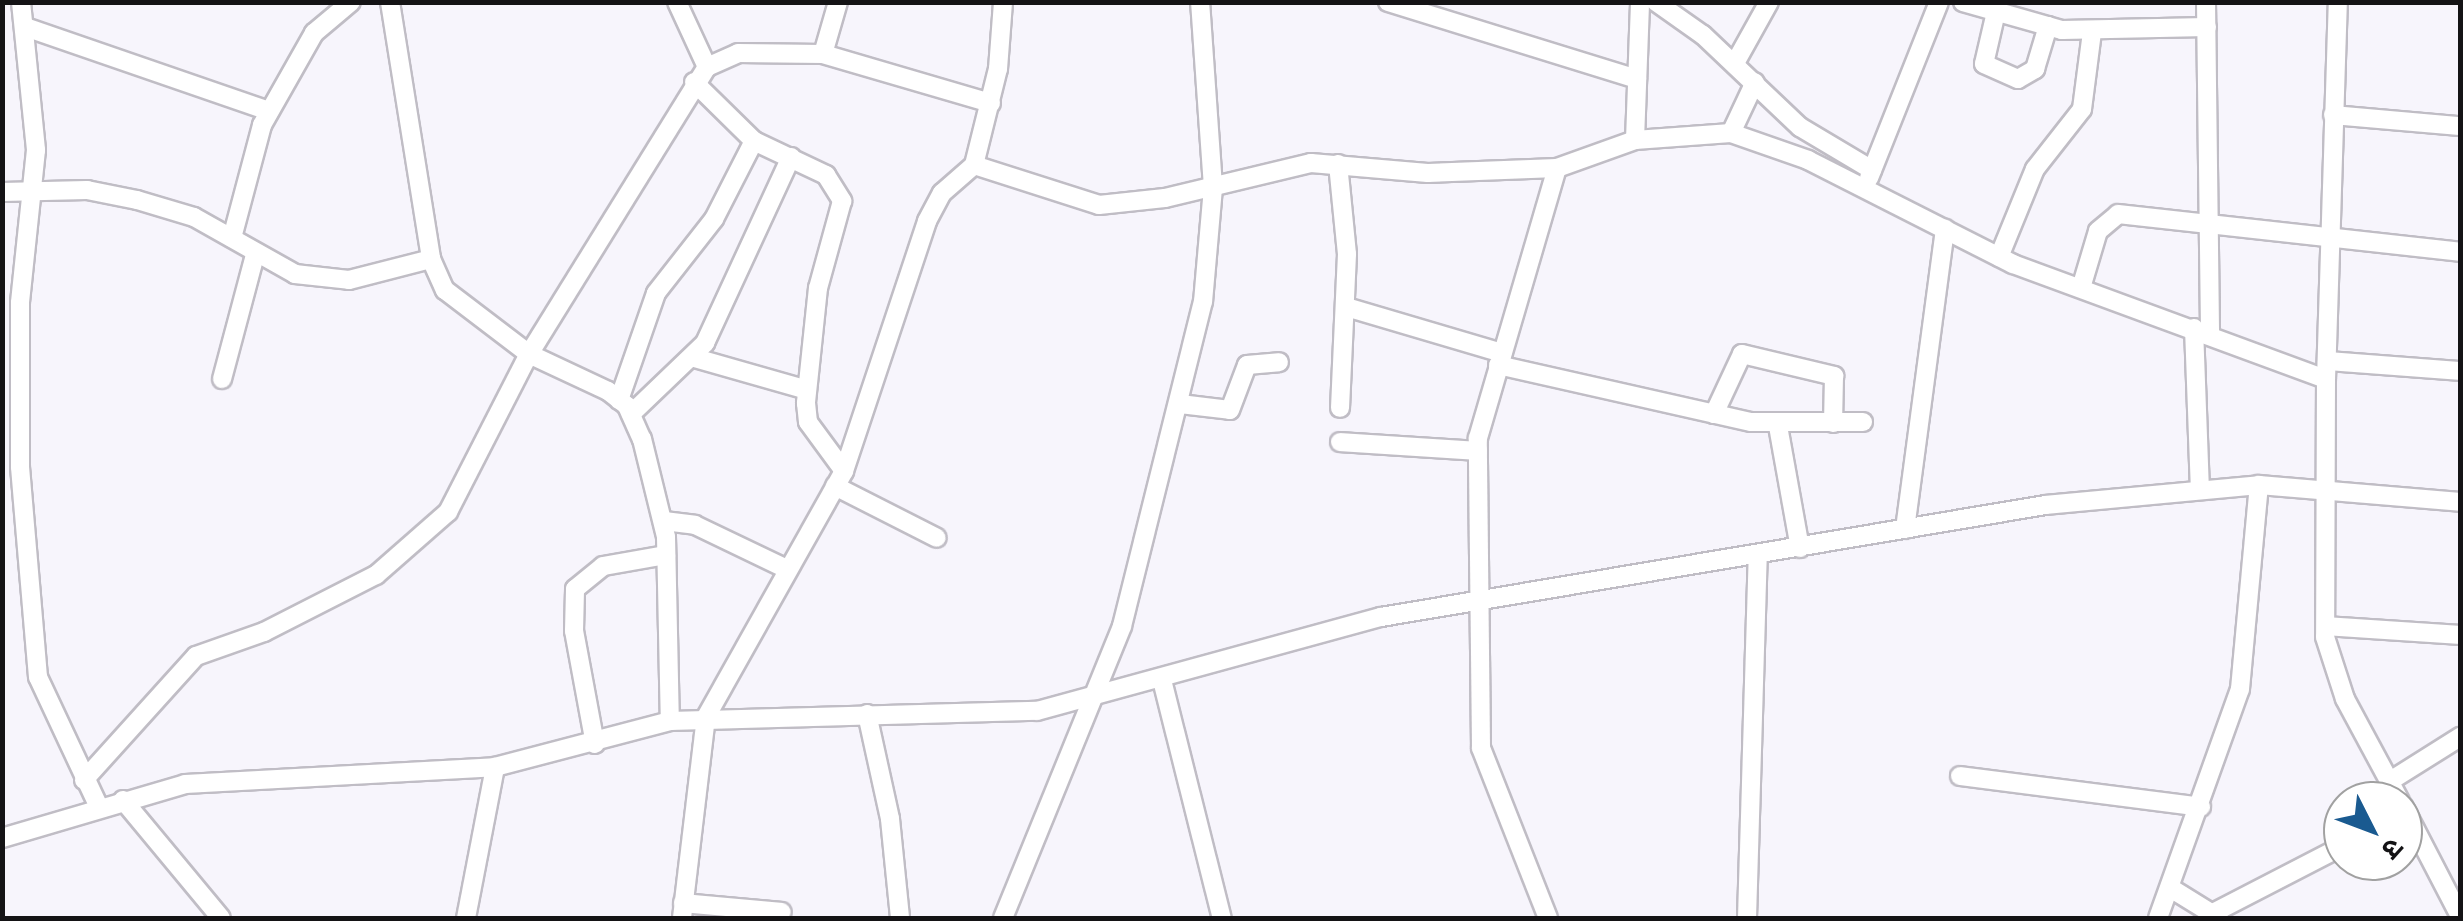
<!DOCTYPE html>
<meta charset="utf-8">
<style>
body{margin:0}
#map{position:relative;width:2463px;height:921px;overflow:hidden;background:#f7f5fc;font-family:"Exo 2","Noto Sans Devanagari",sans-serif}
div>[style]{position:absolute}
.roads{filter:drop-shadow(2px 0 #c0bdc5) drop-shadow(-2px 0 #c0bdc5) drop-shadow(0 2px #c0bdc5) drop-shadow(0 -2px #c0bdc5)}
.minor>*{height:18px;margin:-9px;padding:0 9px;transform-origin:9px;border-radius:9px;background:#fff}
span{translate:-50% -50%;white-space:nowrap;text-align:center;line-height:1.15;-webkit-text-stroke:9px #fff;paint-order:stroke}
.frame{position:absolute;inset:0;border:5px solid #141315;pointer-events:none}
.north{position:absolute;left:2323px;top:781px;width:100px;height:100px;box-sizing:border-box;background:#fff;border:2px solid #a1a1a1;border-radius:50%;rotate:132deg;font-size:28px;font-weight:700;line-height:40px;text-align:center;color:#141315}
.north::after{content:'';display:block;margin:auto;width:35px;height:45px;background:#1a5a90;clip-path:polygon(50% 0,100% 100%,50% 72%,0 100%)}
</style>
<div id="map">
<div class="roads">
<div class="minor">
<i style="left:21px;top:2px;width:149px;rotate:84.2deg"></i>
<i style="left:36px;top:150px;width:154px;rotate:96deg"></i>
<i style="left:20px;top:303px;width:164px;rotate:90deg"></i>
<i style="left:20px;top:467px;width:211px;rotate:85.1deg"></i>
<i style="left:38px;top:677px;width:144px;rotate:64.9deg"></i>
<i style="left:390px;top:2px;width:260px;rotate:80.9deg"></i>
<i style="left:431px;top:259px;width:34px;rotate:66deg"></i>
<i style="left:445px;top:290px;width:106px;rotate:37.3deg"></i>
<i style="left:529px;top:354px;width:87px;rotate:25.1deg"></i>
<i style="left:608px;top:391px;width:24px;rotate:38deg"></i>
<i style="left:627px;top:406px;width:36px;rotate:66deg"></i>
<i style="left:642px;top:439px;width:101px;rotate:76.2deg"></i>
<i style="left:666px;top:537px;width:184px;rotate:88.8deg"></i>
<i style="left:677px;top:2px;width:72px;rotate:65.2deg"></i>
<i style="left:1388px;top:2px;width:261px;rotate:17.2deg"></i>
<i style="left:1656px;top:2px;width:57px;rotate:35.1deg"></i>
<i style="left:1703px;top:35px;width:134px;rotate:43.5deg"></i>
<i style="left:1800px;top:127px;width:84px;rotate:30.8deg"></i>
<i style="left:1963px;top:2px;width:103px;rotate:15.8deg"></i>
<i style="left:2062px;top:30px;width:145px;rotate:-1.2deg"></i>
<i style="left:2206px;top:2px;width:332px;rotate:89.3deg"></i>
<i style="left:1996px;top:12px;width:53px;rotate:103deg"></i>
<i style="left:1984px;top:64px;width:37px;rotate:24deg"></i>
<i style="left:2018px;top:79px;width:20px;rotate:-30deg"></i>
<i style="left:2035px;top:69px;width:45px;rotate:-73.2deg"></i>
<i style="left:28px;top:28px;width:255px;rotate:19deg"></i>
<i style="left:823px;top:54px;width:54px;rotate:-73.9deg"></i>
<i style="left:1735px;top:63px;width:70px;rotate:-60.9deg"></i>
<i style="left:2333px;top:115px;width:127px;rotate:5deg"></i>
<i style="left:1731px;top:133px;width:56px;rotate:-64.8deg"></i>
<i style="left:1635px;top:140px;width:138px;rotate:-87.9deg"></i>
<i style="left:754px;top:141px;width:80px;rotate:25.3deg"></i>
<i style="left:826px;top:175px;width:31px;rotate:58deg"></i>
<i style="left:842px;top:201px;width:90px;rotate:105.4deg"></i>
<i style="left:818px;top:288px;width:116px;rotate:96deg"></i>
<i style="left:806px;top:403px;width:19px;rotate:84deg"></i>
<i style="left:808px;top:422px;width:61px;rotate:53.7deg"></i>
<i style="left:1338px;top:164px;width:90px;rotate:84.3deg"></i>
<i style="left:1347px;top:254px;width:154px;rotate:92.6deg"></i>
<i style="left:974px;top:165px;width:99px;rotate:-76deg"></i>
<i style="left:998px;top:69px;width:67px;rotate:-85.7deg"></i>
<i style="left:1869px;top:178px;width:189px;rotate:-68.3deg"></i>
<i style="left:2px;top:192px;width:85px;rotate:-1.3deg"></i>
<i style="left:87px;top:190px;width:51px;rotate:11.3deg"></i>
<i style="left:137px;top:200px;width:59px;rotate:16.6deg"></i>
<i style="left:194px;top:217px;width:116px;rotate:29.4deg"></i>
<i style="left:295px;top:274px;width:54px;rotate:6.3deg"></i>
<i style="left:349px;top:280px;width:85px;rotate:-14.4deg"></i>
<i style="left:232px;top:238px;width:117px;rotate:-75.1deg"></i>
<i style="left:262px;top:125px;width:106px;rotate:-60.5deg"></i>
<i style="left:314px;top:33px;width:48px;rotate:-40deg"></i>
<i style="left:1999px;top:257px;width:95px;rotate:-67.8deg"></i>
<i style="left:2035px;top:169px;width:76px;rotate:-51.9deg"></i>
<i style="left:2082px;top:109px;width:78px;rotate:-82.6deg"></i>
<i style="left:2081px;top:288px;width:59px;rotate:-73.4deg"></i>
<i style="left:2098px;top:231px;width:26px;rotate:-40deg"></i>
<i style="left:2118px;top:214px;width:344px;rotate:6.3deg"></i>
<i style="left:1346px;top:307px;width:163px;rotate:16.4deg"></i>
<i style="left:2194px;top:328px;width:160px;rotate:87.9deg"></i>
<i style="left:695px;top:358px;width:116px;rotate:15.9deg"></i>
<i style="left:2327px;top:361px;width:133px;rotate:4.3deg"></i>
<i style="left:1498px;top:365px;width:259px;rotate:12.7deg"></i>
<i style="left:1751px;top:422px;width:112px"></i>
<i style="left:222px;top:379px;width:128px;rotate:-75.1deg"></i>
<i style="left:2326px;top:379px;width:377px;rotate:-88.2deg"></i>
<i style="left:619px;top:400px;width:113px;rotate:-70.9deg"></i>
<i style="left:656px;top:293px;width:94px;rotate:-51.9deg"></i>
<i style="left:714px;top:219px;width:88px;rotate:-62.9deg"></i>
<i style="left:754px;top:141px;width:84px;rotate:-135.5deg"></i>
<i style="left:1180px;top:404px;width:50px;rotate:6.8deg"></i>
<i style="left:1230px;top:410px;width:48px;rotate:-69.3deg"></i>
<i style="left:1247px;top:365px;width:32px;rotate:-5deg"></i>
<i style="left:631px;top:414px;width:103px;rotate:-43.8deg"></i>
<i style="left:705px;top:343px;width:205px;rotate:-65.2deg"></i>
<i style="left:1714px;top:414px;width:66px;rotate:-65deg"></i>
<i style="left:1742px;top:354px;width:95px;rotate:13.4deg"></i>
<i style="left:1834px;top:376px;width:47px;rotate:91.2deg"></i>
<i style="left:1778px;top:426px;width:124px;rotate:79.8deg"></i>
<i style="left:1340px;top:442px;width:138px;rotate:3.7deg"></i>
<i style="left:835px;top:486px;width:114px;rotate:27deg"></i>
<i style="left:664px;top:521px;width:31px;rotate:7deg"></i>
<i style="left:695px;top:525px;width:102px;rotate:25.6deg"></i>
<i style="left:1905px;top:529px;width:303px;rotate:-82.4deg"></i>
<i style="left:2326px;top:626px;width:134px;rotate:3.8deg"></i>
<i style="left:1162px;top:680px;width:245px;rotate:75.9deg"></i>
<i style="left:867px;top:714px;width:107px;rotate:77.6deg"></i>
<i style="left:890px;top:819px;width:100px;rotate:84.2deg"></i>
<i style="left:595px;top:744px;width:115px;rotate:-100.5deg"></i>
<i style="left:574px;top:631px;width:42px;rotate:-88.6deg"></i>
<i style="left:575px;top:589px;width:36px;rotate:-39deg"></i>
<i style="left:603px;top:566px;width:64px;rotate:-9.9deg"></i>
<i style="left:1960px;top:776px;width:243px;rotate:7.3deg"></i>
<i style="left:84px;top:780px;width:167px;rotate:-47.9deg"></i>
<i style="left:196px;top:656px;width:72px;rotate:-19.4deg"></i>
<i style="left:264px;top:632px;width:126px;rotate:-27deg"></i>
<i style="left:376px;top:575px;width:96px;rotate:-41.2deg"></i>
<i style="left:448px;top:512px;width:178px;rotate:-62.9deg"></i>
<i style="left:529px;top:354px;width:338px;rotate:-58.2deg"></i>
<i style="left:707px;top:67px;width:34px;rotate:-24deg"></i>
<i style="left:738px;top:53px;width:85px;rotate:0.7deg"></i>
<i style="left:823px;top:54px;width:175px;rotate:16.3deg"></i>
<i style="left:2390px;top:781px;width:83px;rotate:-32.2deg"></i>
<i style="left:123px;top:800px;width:153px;rotate:50.3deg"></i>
<i style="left:2403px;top:806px;width:124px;rotate:62.6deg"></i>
<i style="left:2px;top:838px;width:191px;rotate:-16.4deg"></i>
<i style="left:185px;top:784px;width:310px;rotate:-3.1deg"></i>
<i style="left:495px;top:767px;width:181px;rotate:-14.7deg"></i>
<i style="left:670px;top:721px;width:367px;rotate:-1.6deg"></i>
<i style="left:1037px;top:711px;width:357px;rotate:-15.3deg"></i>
<i style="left:1381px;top:617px;width:673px;rotate:-9.57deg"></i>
<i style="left:2045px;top:505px;width:215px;rotate:-5.3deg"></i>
<i style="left:2259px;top:485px;width:202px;rotate:4.8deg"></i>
<i style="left:2172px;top:889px;width:55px;rotate:31.7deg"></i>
<i style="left:683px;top:903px;width:99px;rotate:5.2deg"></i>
<i style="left:2213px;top:913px;width:146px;rotate:-27.3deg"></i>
<i style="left:466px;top:918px;width:154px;rotate:-79.1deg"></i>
<i style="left:682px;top:918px;width:202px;rotate:-83.2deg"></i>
<i style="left:706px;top:717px;width:282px;rotate:-60.7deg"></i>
<i style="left:844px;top:471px;width:263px;rotate:-71.6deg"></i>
<i style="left:927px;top:221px;width:32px;rotate:-62deg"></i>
<i style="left:942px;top:193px;width:43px;rotate:-41.2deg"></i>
<i style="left:974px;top:165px;width:131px;rotate:17.7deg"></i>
<i style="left:1099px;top:205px;width:66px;rotate:-6.1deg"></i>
<i style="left:1165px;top:198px;width:150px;rotate:-13.5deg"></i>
<i style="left:1311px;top:163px;width:117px;rotate:4.9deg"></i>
<i style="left:1428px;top:173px;width:129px;rotate:-2.2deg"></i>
<i style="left:1557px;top:168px;width:83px;rotate:-19.7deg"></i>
<i style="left:1635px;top:140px;width:96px;rotate:-4.2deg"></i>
<i style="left:1731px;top:133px;width:82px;rotate:19.3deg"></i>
<i style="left:1808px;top:160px;width:230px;rotate:26.9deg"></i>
<i style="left:2013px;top:264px;width:333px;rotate:20.2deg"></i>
<i style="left:2326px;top:379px;width:258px;rotate:90.2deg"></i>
<i style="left:2325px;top:637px;width:65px;rotate:72.1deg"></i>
<i style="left:2345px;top:699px;width:116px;rotate:61.7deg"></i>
<i style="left:1003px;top:918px;width:315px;rotate:-67.8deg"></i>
<i style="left:1122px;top:626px;width:334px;rotate:-76deg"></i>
<i style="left:1203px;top:302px;width:115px;rotate:-85deg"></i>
<i style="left:1213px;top:187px;width:185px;rotate:-94deg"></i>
<i style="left:1548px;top:918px;width:183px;rotate:-111.5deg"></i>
<i style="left:1481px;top:748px;width:310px;rotate:-90.6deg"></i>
<i style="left:1478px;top:438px;width:281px;rotate:-73.7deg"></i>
<i style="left:1747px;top:918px;width:363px;rotate:-88.3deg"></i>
<i style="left:2158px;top:918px;width:243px;rotate:-70.3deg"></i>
<i style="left:2240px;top:689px;width:205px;rotate:-84.7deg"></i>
</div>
</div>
<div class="frame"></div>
<div class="north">उ</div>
</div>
